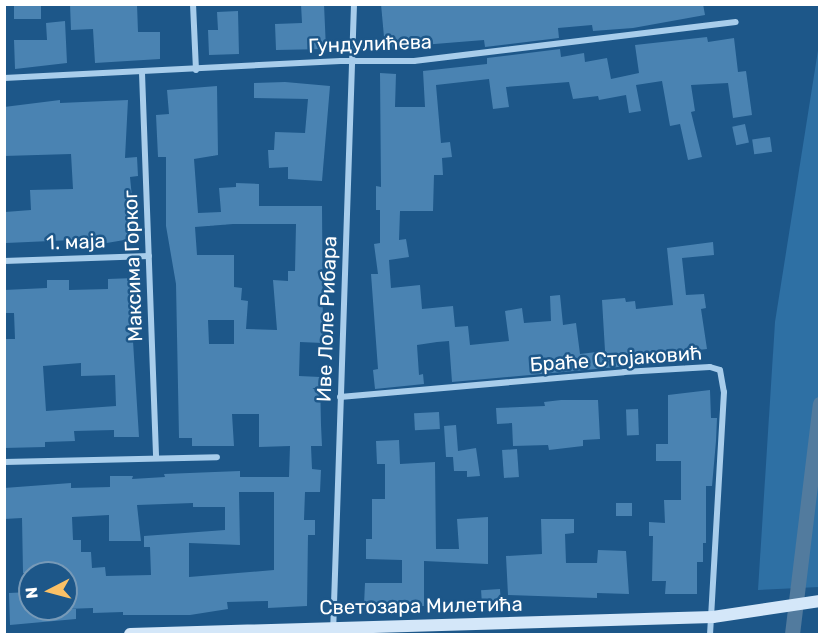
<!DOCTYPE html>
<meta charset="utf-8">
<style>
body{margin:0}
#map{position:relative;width:824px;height:639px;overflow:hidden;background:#1d5789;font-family:Rubik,sans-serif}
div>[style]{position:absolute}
.green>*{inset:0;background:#2e70a4}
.canal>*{height:15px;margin:-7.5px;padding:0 7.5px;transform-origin:7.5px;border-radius:7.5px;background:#527b9e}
.building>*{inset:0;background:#4a83b2;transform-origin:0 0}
.street>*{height:6px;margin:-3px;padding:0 3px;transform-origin:3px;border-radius:3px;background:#a8cdeb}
.secondary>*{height:12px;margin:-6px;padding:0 6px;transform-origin:6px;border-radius:6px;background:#d4e7f9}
span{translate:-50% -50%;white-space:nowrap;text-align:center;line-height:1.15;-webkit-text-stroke:5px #1d5789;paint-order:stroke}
.street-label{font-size:20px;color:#fff}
.frame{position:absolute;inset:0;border:6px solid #fff;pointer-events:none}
.north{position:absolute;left:18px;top:561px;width:60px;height:60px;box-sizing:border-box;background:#1d5789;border:2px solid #779ab8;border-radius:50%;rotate:264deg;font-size:16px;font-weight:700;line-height:24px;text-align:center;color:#fff}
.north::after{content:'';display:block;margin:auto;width:21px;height:27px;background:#fbc166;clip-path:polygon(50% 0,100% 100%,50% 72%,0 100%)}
</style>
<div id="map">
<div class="green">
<i style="clip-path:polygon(819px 44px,819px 587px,758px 590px,775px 322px)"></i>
</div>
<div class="canal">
<i style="left:792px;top:634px;width:232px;rotate:-83.1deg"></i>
</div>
<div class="building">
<i style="left:14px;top:4px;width:27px;height:15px"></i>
<i style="clip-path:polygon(70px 4px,137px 4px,138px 32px,160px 32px,160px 59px,95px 63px,93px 29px,71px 30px)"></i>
<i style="clip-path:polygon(301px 4px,324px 4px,326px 49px,276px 50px,275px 24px,302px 23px)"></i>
<i style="clip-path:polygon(381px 4px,703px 4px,705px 15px,633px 28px,593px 31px,592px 25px,558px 28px,559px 38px,485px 47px,484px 40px,385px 48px)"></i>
<i style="clip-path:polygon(238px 11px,239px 54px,209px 55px,208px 30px,218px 30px,217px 12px)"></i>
<i style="clip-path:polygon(65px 21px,67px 63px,15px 69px,14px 40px,47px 40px,46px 23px)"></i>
<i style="clip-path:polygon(707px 37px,708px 42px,734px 38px,738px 72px,746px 71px,752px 115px,733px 118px,728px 83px,691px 85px,695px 111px,691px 112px,702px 157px,688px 160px,680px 124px,670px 126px,662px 81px,636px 85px,641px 111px,629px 113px,626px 95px,599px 100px,598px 96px,573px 99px,569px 82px,506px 87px,509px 107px,493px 109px,489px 79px,436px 85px,441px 143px,450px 142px,452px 157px,442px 158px,443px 175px,434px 175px,433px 211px,400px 211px,399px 240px,406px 239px,409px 257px,389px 260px,391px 288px,420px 285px,422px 309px,453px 306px,455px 327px,468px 326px,470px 345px,509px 341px,505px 311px,522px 308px,524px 323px,551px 321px,550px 296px,560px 295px,563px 325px,576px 323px,580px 354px,605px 351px,602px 300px,625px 298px,626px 302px,635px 301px,636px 309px,673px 305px,667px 248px,713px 242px,714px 255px,682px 258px,686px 295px,704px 294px,706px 308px,701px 309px,707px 349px,663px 354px,664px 361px,629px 366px,452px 382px,449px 341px,437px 342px,417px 345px,419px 375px,423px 374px,424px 384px,375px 389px,373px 370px,378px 369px,371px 274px,378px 274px,374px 244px,380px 243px,380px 210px,376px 210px,376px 186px,381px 187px,380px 73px,396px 74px,395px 107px,425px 107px,423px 71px,487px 64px,487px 58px,560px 49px,561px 57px,584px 53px,585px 62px,607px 58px,611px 79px,639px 73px,635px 45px)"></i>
<i style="clip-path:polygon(285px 82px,330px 86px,322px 181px,288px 179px,288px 167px,269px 168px,268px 150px,274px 150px,275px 132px,305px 133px,308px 99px,254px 98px,254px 83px)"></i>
<i style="clip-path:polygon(evenodd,217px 86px,218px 155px,194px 159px,198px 213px,221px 212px,219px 188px,236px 187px,236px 183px,259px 184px,259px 206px,322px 206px,323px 343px,300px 342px,299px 376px,320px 377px,321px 425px,322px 446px,311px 446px,312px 469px,321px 470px,320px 492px,305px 492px,304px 520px,315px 520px,315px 535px,308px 535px,307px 606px,268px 608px,268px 601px,227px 602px,228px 609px,190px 615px,123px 615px,123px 612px,93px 613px,93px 608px,66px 609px,66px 573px,23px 573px,22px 518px,4px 519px,4px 488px,71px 483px,71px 488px,110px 487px,110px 476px,133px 476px,132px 479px,165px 477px,164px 474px,240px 471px,240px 477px,289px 477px,290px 446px,259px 447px,259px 414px,232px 414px,234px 446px,192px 446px,192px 438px,179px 438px,176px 284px,166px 226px,166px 157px,158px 157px,156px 115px,169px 114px,167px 90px,217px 86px,233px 224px,296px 224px,295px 271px,288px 271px,288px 281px,273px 280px,277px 330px,246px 329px,248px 301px,241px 300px,242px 288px,234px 287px,234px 255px,197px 255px,195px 227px,233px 224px,217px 86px,208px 320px,234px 320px,234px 344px,209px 344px,208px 320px,217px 86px,239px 492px,274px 492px,274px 570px,189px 577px,189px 543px,240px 545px,239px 492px,217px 86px,193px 503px,193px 507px,225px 507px,225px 530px,144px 536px,144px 547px,150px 547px,151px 575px,106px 576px,105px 567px,92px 568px,91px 552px,81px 552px,81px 540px,73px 540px,72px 517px,109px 515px,109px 541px,141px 541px,137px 505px,193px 503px)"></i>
<i style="clip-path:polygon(60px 100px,60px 103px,128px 100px,125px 158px,137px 157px,138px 176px,130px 177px,136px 238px,95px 245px,95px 239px,6px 243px,5px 212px,31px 210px,30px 190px,73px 189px,71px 154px,4px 156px,4px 107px)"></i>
<i style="left:745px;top:124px;width:19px;height:13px;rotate:78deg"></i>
<i style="left:770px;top:137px;width:15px;height:18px;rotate:82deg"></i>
<i style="clip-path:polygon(evenodd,134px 278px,136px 325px,132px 325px,139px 437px,114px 437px,114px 430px,74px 431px,75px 441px,45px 442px,45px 447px,4px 448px,4px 339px,15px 339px,14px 313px,4px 313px,4px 290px,47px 288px,47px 280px,69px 280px,69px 290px,108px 289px,108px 279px,134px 278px,81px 363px,81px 376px,115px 375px,116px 406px,46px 411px,43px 366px,81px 363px)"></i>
<i style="clip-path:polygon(710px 390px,711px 418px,717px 418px,716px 441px,712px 486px,706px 486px,706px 543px,703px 543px,703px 562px,697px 562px,697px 594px,665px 594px,666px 581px,652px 581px,653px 536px,649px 536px,649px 522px,665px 523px,664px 500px,681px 500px,681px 461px,656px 461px,656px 444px,668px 444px,668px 395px)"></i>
<i style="clip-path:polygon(561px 400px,598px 400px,600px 439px,583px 440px,583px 446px,549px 450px,548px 445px,513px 446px,512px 423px,497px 424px,496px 408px,545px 406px,544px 402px)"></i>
<i style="left:638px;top:409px;width:26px;height:12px;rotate:88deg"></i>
<i style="left:439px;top:412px;width:17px;height:25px;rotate:87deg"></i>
<i style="clip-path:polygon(456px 425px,458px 451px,476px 448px,480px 476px,467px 477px,467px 471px,454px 471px,453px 457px,446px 457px,444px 426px)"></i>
<i style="clip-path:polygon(399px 440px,400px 464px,435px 462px,436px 549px,459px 549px,457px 519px,488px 517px,488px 564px,424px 561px,424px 606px,364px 605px,365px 583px,402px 583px,402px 560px,366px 559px,366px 539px,372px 539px,372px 499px,385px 499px,385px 464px,377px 464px,376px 441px)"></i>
<i style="left:517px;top:449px;width:28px;height:15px;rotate:86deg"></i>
<i style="left:632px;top:503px;width:13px;height:16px;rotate:90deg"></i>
<i style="clip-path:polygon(541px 519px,574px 519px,574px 533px,565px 534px,566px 563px,597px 563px,598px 550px,626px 551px,629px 594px,597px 593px,597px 598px,508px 595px,506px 556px,542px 554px)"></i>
<i style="left:500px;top:589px;width:14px;height:19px;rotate:86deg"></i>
<i style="clip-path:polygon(30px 592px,30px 609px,76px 609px,76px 619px,10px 625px,9px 593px)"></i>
</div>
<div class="street">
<i style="left:193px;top:4px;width:66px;rotate:87.4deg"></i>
<i style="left:142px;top:73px;width:384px;rotate:87.9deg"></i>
<i style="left:4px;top:78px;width:337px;rotate:-2.9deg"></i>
<i style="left:341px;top:61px;width:73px"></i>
<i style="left:414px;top:61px;width:324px;rotate:-6.9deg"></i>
<i style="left:4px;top:261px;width:145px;rotate:-2deg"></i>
<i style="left:340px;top:397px;width:285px;rotate:-5deg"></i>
<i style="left:624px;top:372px;width:86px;rotate:-3.3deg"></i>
<i style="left:710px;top:367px;width:10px;rotate:17deg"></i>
<i style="left:720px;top:370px;width:22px;rotate:80deg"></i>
<i style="left:724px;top:392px;width:242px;rotate:93.3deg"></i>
<i style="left:4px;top:462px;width:213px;rotate:-1.3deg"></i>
<i style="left:333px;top:634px;width:630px;rotate:-88.09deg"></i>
</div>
<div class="secondary">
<i style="left:130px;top:634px;width:583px;rotate:-1.67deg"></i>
<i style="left:713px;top:617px;width:108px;rotate:-8.5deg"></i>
</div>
<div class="street-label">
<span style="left:370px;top:44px;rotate:-2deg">Гундулићева</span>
<span style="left:76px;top:242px;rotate:-2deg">1. маја</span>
<span style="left:133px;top:266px;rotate:-92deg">Максима Горког</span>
<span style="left:327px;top:319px;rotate:-88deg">Иве Лоле Рибара</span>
<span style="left:616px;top:359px;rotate:-4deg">Браће Стојаковић</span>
<span style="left:421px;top:606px;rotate:-1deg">Светозара Милетића</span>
</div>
<div class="frame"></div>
<div class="north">N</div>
</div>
